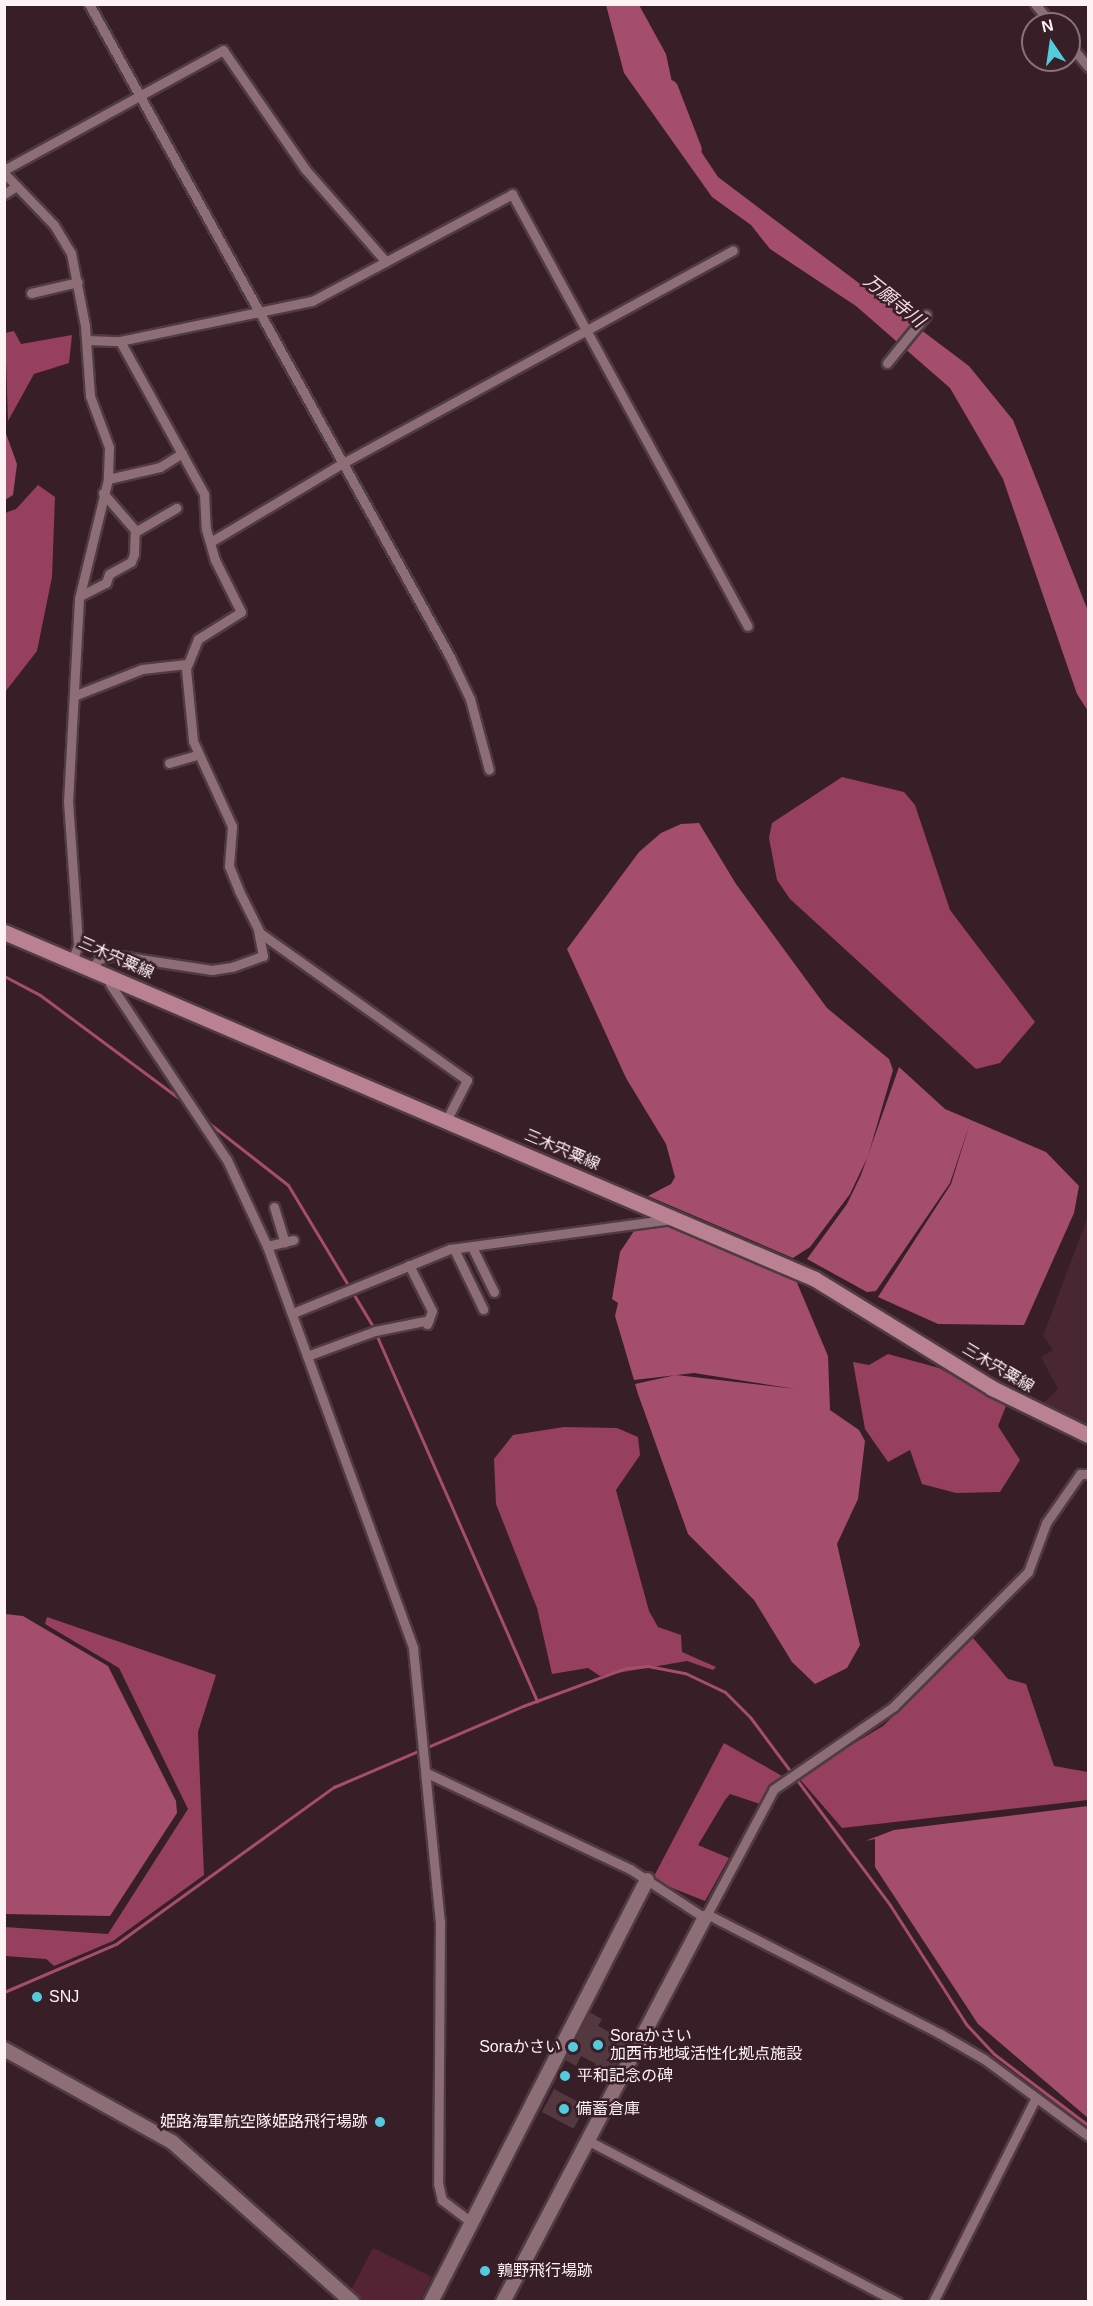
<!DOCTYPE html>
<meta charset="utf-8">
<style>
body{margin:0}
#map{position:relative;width:1093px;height:2306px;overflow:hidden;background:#381e27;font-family:Helvetica,"Noto Sans JP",sans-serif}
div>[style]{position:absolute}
.built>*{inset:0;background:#482732}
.green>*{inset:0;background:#542435}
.forest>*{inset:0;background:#963f5f}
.water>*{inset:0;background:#a54d6c}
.stream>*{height:3px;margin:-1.5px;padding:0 1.5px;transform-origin:1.5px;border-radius:1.5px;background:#a54d6c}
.river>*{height:16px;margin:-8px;padding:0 8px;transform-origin:8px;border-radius:8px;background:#a54d6c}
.building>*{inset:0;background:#543840;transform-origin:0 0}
.roads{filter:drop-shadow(2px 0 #4f3b42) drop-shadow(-2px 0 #4f3b42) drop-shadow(0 2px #4f3b42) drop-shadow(0 -2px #4f3b42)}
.street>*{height:9px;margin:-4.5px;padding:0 4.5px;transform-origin:4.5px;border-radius:4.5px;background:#8d6d76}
.secondary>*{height:14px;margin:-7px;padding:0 7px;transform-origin:7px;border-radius:7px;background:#8d6d76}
.primary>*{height:15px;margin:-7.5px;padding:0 7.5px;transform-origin:7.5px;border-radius:7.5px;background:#ba8193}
.dots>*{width:16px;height:16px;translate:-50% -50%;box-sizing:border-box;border:3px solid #381e27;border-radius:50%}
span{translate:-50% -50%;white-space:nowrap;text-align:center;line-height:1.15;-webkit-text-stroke:5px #381e27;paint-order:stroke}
.street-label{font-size:16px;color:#fdf2f4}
.poi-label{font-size:16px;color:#fdf2f4}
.left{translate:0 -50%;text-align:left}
.right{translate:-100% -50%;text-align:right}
.water-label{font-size:18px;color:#f5dbe2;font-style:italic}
.frame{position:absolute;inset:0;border:6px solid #fdf2f4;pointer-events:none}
.north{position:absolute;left:1021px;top:12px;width:60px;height:60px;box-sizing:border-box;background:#381e27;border:2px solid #877379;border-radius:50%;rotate:347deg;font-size:16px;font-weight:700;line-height:24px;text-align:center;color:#fdf2f4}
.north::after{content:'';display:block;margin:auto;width:21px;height:27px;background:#54cadd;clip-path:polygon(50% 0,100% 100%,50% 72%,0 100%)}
</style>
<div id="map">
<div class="built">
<i style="clip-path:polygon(1088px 1216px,1088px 1431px,1039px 1407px,1058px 1389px,1041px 1357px,1053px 1350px,1043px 1336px)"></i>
</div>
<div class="green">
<i style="clip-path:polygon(373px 2248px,432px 2277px,420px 2301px,360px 2301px,349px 2294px)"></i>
</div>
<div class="forest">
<i style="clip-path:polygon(14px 331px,21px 344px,72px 335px,69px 363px,34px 374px,8px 421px,5px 333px)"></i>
<i style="clip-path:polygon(38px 485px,55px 497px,52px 577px,37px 651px,5px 692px,5px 513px,16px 509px)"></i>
<i style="clip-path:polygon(842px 777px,904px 792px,915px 805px,950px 910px,1035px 1022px,1000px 1063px,976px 1069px,790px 899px,777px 880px,769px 838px,772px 823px)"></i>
<i style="clip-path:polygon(888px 1354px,939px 1368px,1006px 1406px,998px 1426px,1020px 1460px,1000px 1492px,956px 1493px,922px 1484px,910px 1450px,888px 1462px,865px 1429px,853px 1362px,869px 1365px)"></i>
<i style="clip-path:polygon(564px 1427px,617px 1428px,638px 1437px,640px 1455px,616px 1490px,649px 1611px,658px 1627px,681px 1635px,682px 1652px,716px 1667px,713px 1670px,687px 1661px,600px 1676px,588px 1668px,552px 1674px,537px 1608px,496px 1504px,494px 1459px,513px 1435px)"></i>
<i style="clip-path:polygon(47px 1617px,216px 1675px,198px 1732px,204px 1875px,113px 1941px,54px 1966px,46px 1959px,5px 1956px,5px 1927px,108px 1934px,188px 1809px,119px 1668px,45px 1624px)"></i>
<i style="clip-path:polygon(973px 1638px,1008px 1679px,1026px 1684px,1054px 1766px,1088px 1772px,1088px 1800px,842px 1828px,798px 1777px,883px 1726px)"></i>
<i style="clip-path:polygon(724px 1743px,782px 1776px,760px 1804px,730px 1794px,725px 1800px,698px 1845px,729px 1858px,705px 1901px,652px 1880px)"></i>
</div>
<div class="water">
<i style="clip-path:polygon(606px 5px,639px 5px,666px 54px,680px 120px,718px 177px,969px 366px,1013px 420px,1088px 611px,1088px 711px,1077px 694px,1003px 479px,950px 388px,856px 306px,770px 249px,751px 225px,712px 197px,624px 73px)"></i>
<i style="clip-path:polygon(4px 428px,17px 464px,13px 495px,5px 500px)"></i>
<i style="clip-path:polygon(699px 823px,736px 884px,827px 1008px,889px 1059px,893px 1070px,868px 1156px,850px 1194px,810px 1247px,793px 1258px,648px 1196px,671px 1184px,675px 1177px,666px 1144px,626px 1078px,567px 949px,639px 852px,661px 833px,681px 824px)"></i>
<i style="clip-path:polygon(899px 1067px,945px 1109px,1046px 1152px,1079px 1186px,1074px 1213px,1024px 1325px,938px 1324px,878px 1297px,951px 1184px,970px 1123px,950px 1183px,876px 1291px,867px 1292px,807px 1259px,847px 1204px,861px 1175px)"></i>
<i style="clip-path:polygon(671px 1226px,795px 1278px,828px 1356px,830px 1410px,859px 1430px,865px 1441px,858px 1499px,837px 1544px,860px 1645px,847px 1668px,815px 1684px,792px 1662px,754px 1600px,688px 1534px,638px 1394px,635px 1384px,676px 1375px,796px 1389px,694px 1373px,634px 1380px,615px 1316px,618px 1303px,612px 1299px,620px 1252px,634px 1231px)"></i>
<i style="clip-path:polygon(5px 1614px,23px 1616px,108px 1666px,176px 1801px,177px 1813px,110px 1916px,5px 1914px)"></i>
<i style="clip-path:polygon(1088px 1806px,1088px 2118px,978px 2024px,875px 1867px,875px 1839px,865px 1841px,894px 1830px)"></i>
</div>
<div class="stream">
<i style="left:4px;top:976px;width:41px;rotate:27.8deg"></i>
<i style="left:40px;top:995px;width:179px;rotate:36.6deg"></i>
<i style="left:205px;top:1120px;width:105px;rotate:38.1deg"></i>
<i style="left:288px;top:1185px;width:163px;rotate:59deg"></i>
<i style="left:372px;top:1325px;width:411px;rotate:66.3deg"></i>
<i style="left:4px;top:1992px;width:122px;rotate:-23.2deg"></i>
<i style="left:116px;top:1944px;width:269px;rotate:-35.8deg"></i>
<i style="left:334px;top:1787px;width:206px;rotate:-23.2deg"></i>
<i style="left:523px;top:1706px;width:110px;rotate:-20.3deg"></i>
<i style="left:626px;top:1668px;width:22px;rotate:-5deg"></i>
<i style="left:648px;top:1666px;width:38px;rotate:11deg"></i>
<i style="left:685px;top:1673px;width:44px;rotate:25.4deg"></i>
<i style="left:725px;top:1692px;width:35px;rotate:45deg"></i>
<i style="left:750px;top:1717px;width:234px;rotate:53.3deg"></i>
<i style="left:890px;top:1905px;width:141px;rotate:57.4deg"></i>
<i style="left:966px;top:2024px;width:41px;rotate:47deg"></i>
<i style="left:994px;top:2054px;width:118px;rotate:37.1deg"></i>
</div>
<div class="river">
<i style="left:670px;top:88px;width:66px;rotate:68.8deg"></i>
</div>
<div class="building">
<i style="clip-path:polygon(589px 2012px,602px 2019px,598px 2026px,615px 2035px,619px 2028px,632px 2035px,607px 2081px,592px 2073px,596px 2064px,581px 2056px,576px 2066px,565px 2060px)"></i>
<i style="left:554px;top:2089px;width:36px;height:26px;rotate:28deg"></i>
</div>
<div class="roads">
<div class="street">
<i style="left:89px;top:4px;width:746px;rotate:61.06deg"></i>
<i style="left:450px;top:657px;width:47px;rotate:64.5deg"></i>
<i style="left:470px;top:699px;width:73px;rotate:75deg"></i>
<i style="left:1035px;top:4px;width:26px;rotate:50deg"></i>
<i style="left:1069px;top:44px;width:30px;rotate:50deg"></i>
<i style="left:4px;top:170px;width:250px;rotate:-28.7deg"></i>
<i style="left:223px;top:50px;width:145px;rotate:55.4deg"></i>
<i style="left:305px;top:169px;width:123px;rotate:48.9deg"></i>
<i style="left:4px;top:173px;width:72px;rotate:46.1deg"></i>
<i style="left:54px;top:225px;width:33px;rotate:59deg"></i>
<i style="left:71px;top:253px;width:74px;rotate:79.1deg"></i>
<i style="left:85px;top:326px;width:70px;rotate:85.9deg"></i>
<i style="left:90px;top:396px;width:54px;rotate:69.6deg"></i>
<i style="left:109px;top:447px;width:32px;rotate:92deg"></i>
<i style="left:108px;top:479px;width:123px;rotate:103.6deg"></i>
<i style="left:79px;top:599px;width:202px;rotate:93.1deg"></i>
<i style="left:68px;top:801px;width:144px;rotate:86deg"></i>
<i style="left:78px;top:945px;width:15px;rotate:110deg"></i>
<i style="left:4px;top:194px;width:15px;rotate:-32deg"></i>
<i style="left:31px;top:293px;width:48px;rotate:-13.2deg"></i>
<i style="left:87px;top:340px;width:33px;rotate:2deg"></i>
<i style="left:120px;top:341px;width:196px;rotate:-11.8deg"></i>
<i style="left:312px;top:301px;width:227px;rotate:-28.1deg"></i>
<i style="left:512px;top:194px;width:492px;rotate:61.4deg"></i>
<i style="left:120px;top:341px;width:175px;rotate:61.2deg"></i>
<i style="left:204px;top:494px;width:35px;rotate:87deg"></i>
<i style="left:206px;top:529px;width:32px;rotate:74deg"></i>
<i style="left:215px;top:560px;width:58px;rotate:63.4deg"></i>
<i style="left:241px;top:612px;width:51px;rotate:147.9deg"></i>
<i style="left:198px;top:639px;width:32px;rotate:112deg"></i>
<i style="left:186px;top:669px;width:72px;rotate:84.4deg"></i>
<i style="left:193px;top:741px;width:94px;rotate:65.4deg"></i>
<i style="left:232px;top:826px;width:40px;rotate:94.3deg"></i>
<i style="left:229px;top:866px;width:27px;rotate:68deg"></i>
<i style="left:239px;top:891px;width:47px;rotate:63.4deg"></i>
<i style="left:260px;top:933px;width:254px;rotate:35.4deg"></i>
<i style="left:467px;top:1080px;width:44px;rotate:117.1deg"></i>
<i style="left:887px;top:363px;width:62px;rotate:-50.9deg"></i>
<i style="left:108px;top:479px;width:53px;rotate:-13deg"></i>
<i style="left:160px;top:467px;width:26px;rotate:-32deg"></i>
<i style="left:135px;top:532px;width:48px;rotate:-30.3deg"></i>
<i style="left:212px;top:541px;width:152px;rotate:-30.8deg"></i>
<i style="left:343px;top:463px;width:444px;rotate:-28.6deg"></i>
<i style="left:80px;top:596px;width:29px;rotate:-27deg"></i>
<i style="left:106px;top:583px;width:9px;rotate:-72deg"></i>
<i style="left:109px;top:574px;width:25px;rotate:-29deg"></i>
<i style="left:131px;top:562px;width:9px;rotate:-69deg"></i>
<i style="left:134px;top:554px;width:24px;rotate:-88deg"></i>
<i style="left:135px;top:530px;width:49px;rotate:-130.9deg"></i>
<i style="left:76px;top:695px;width:71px;rotate:-21.5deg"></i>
<i style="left:142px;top:669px;width:45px;rotate:-6.3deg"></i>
<i style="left:169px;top:763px;width:29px;rotate:-16deg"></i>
<i style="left:92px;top:968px;width:11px;rotate:-52deg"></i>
<i style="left:99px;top:959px;width:16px;rotate:-15deg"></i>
<i style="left:114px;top:955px;width:99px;rotate:8.7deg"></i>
<i style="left:212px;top:970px;width:20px;rotate:-9deg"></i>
<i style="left:232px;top:967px;width:33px;rotate:-20deg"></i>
<i style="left:263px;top:956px;width:25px;rotate:-101deg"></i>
<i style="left:112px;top:976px;width:8px;rotate:104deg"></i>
<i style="left:110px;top:984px;width:211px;rotate:56.4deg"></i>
<i style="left:227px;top:1160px;width:95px;rotate:65.1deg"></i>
<i style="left:267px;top:1246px;width:428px;rotate:70deg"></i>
<i style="left:413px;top:1648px;width:274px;rotate:84.4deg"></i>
<i style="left:440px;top:1921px;width:262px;rotate:90.4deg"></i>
<i style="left:438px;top:2183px;width:17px;rotate:77deg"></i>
<i style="left:442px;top:2200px;width:36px;rotate:37deg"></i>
<i style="left:274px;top:1207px;width:37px;rotate:73deg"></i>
<i style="left:267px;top:1246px;width:27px;rotate:-13deg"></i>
<i style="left:472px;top:1247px;width:50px;rotate:63.9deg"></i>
<i style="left:454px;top:1249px;width:67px;rotate:64.2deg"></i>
<i style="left:409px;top:1265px;width:51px;rotate:63.4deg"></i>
<i style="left:432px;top:1311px;width:14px;rotate:111deg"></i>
<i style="left:293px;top:1313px;width:170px;rotate:-22.2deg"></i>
<i style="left:450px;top:1249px;width:224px;rotate:-7.7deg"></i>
<i style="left:307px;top:1356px;width:72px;rotate:-20.2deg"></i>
<i style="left:375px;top:1331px;width:55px;rotate:-11.5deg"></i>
<i style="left:427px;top:1773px;width:225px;rotate:25.3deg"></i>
<i style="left:630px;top:1869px;width:90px;rotate:33.2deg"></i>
<i style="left:705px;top:1918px;width:146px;rotate:-61.9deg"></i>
<i style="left:774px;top:1789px;width:145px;rotate:-34.6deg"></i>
<i style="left:893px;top:1707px;width:191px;rotate:-45deg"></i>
<i style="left:1028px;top:1572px;width:52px;rotate:-69.8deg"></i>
<i style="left:1046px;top:1523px;width:60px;rotate:-55.2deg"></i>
<i style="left:1080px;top:1474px;width:8px"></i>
<i style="left:707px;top:1914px;width:261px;rotate:27.2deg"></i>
<i style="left:939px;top:2033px;width:52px;rotate:30deg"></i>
<i style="left:984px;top:2059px;width:129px;rotate:36.5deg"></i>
<i style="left:589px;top:2141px;width:348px;rotate:27.6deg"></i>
<i style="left:933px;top:2302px;width:227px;rotate:-63.3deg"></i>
</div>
<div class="secondary">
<i style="left:4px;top:2049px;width:192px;rotate:29deg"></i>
<i style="left:172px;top:2142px;width:241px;rotate:41.6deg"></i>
<i style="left:431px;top:2302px;width:474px;rotate:-62.9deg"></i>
<i style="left:503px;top:2302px;width:434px;rotate:-62.3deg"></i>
</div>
<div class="primary">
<i style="left:4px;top:932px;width:882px;rotate:23.16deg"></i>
<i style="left:815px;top:1279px;width:208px;rotate:31.6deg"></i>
<i style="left:992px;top:1388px;width:107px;rotate:26.1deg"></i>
</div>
</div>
<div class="dots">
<i style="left:37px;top:1997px;background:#54cadd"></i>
<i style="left:598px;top:2045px;background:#54cadd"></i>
<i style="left:573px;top:2047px;background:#54cadd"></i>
<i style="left:565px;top:2076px;background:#54cadd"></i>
<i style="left:564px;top:2109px;background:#54cadd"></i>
<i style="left:380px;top:2122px;background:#54cadd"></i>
<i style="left:485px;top:2271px;background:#54cadd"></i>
</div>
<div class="street-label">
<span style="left:116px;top:958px;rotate:24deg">三木宍粟線</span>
<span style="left:562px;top:1150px;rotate:23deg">三木宍粟線</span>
<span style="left:998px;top:1368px;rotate:31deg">三木宍粟線</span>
</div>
<div class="poi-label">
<span class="left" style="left:49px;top:1997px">SNJ</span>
<span class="left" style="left:610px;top:2045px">Soraかさい<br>加西市地域活性化拠点施設</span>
<span class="right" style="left:561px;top:2047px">Soraかさい</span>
<span class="left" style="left:577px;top:2076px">平和記念の碑</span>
<span class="left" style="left:576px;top:2109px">備蓄倉庫</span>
<span class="right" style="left:368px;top:2122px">姫路海軍航空隊姫路飛行場跡</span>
<span class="left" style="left:497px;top:2271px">鶉野飛行場跡</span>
</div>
<div class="water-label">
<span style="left:894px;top:301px;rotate:39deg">万願寺川</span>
</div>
<div class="frame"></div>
<div class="north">N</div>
</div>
